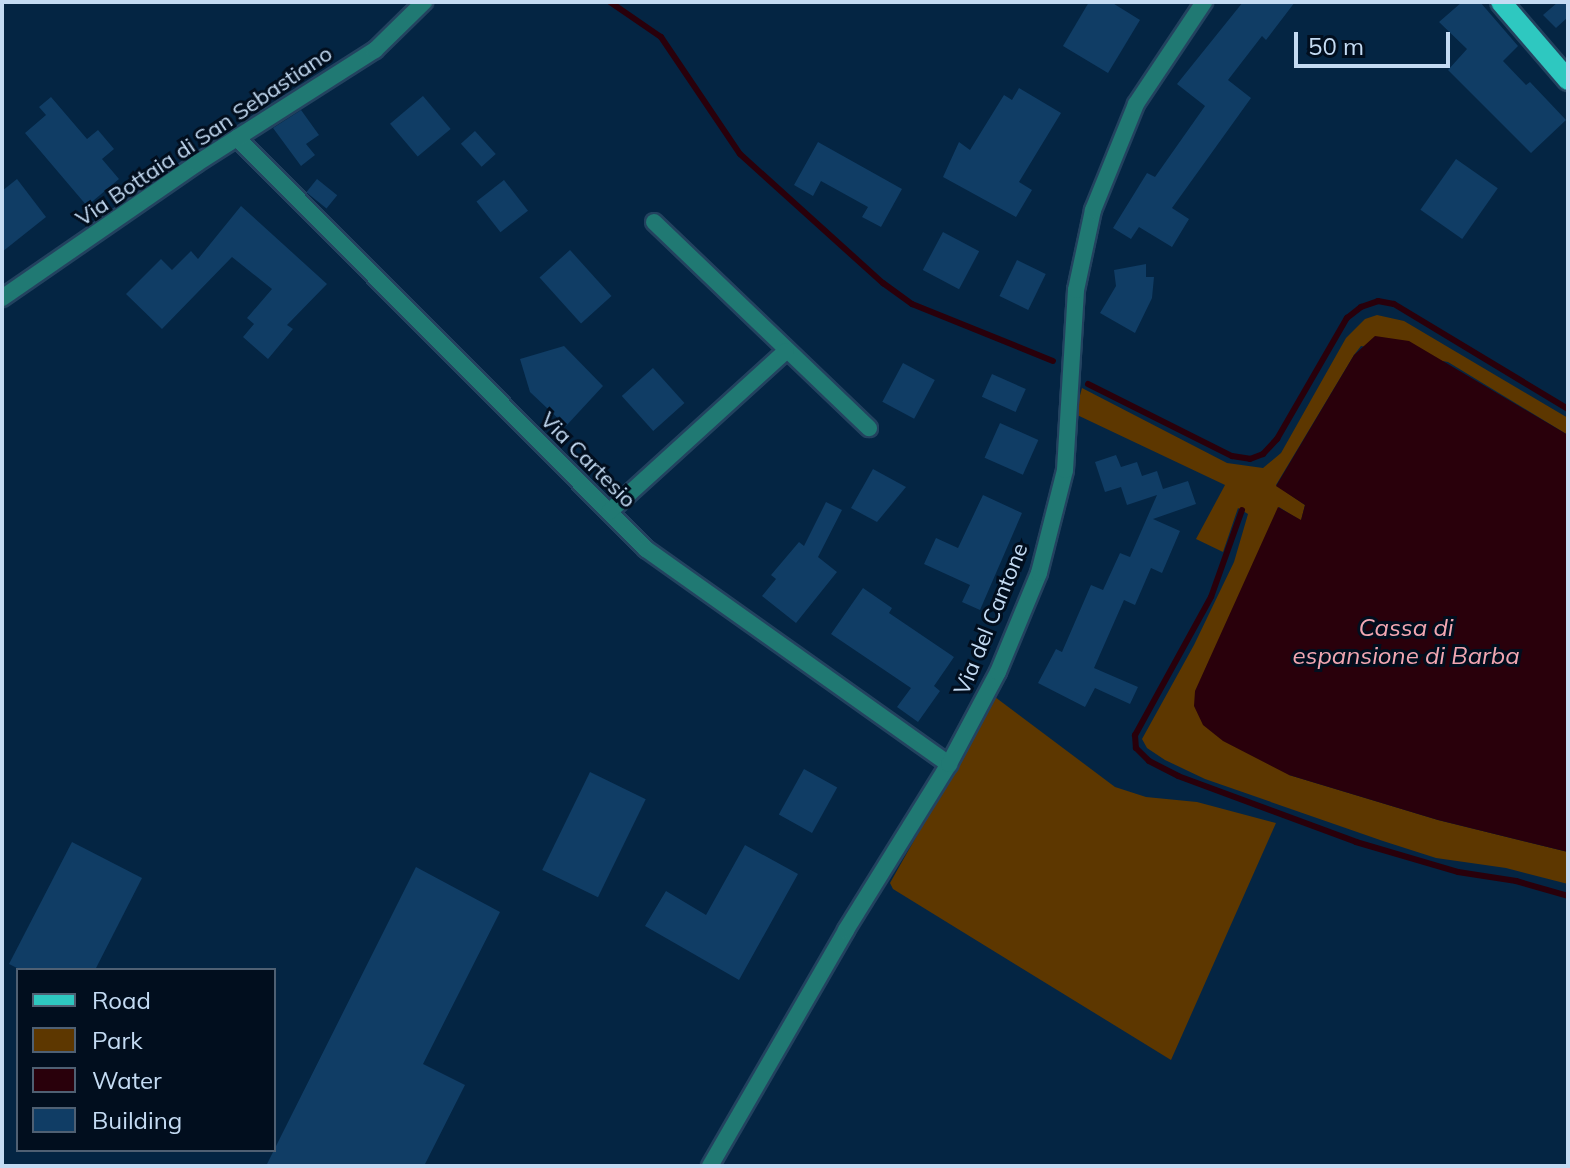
<!DOCTYPE html>
<style>
body{margin:0}
#map{position:relative;width:1570px;height:1168px;overflow:hidden;background:#042543;font-family:Mulish,sans-serif}
div>[style]{position:absolute}
.green>*{inset:0;background:#5d3700}
.water>*{inset:0;background:#29000b}
.stream>*{height:6px;margin:-3px;padding:0 3px;transform-origin:3px;border-radius:3px;background:#29000b}
.building>*{inset:0;background:#103d65;transform-origin:0 0}
.roads{filter:drop-shadow(2px 0 #23425f) drop-shadow(-2px 0 #23425f) drop-shadow(0 2px #23425f) drop-shadow(0 -2px #23425f)}
.minor>*{height:16px;margin:-8px;padding:0 8px;transform-origin:8px;border-radius:8px;background:#207973}
.tertiary>*{height:16px;margin:-8px;padding:0 8px;transform-origin:8px;border-radius:8px;background:#207973}
.primary>*{height:20px;margin:-10px;padding:0 10px;transform-origin:10px;border-radius:10px;background:#2ec8c0}
span{translate:-50% -50%;white-space:nowrap;text-align:center;line-height:1.15;-webkit-text-stroke:6px #010e1e;paint-order:stroke}
.street-label{font-size:22px;color:#c4dbf3}
.water-label{font-size:24px;color:#f2a7b2;font-style:italic}
.frame{position:absolute;inset:0;border:4px solid #c4dbf3;pointer-events:none}
.legend{position:absolute;left:16px;top:968px;width:260px;height:184px;box-sizing:border-box;background:#010e1e;border:2px solid #4f6073;margin:0;padding:10px 14px;list-style:none;font-size:24px;color:#c4dbf3}
.legend li{display:flex;align-items:center;gap:16px;height:40px}
.legend b{width:40px;border:2px solid #4f6073}
.scale{position:absolute;left:1294px;top:32px;width:156px;height:36px;box-sizing:border-box;border:4px solid #c4dbf3;border-top:0;padding-left:10px;font-size:24px;line-height:28px;white-space:nowrap;color:#c4dbf3;-webkit-text-stroke:6px #010e1e;paint-order:stroke}
</style>
<div id="map">
<div class="green">
<i style="clip-path:polygon(1377px 315px,1404px 321px,1568px 418px,1568px 435px,1448px 362px,1361px 346px,1354px 355px,1276px 485px,1305px 505px,1301px 521px,1279px 507px,1289px 775px,1438px 820px,1568px 852px,1568px 884px,1506px 868px,1436px 858px,1383px 841px,1205px 779px,1165px 760px,1147px 748px,1142px 739px,1194px 645px,1234px 562px,1248px 514px,1238px 508px,1223px 552px,1196px 539px,1225px 485px,1075px 414px,1082px 388px,1227px 463px,1263px 468px,1281px 453px,1346px 338px,1365px 319px)"></i>
<i style="clip-path:polygon(995px 697px,1115px 787px,1146px 797px,1197px 802px,1276px 823px,1171px 1060px,893px 889px,890px 883px)"></i>
</div>
<div class="water">
<i style="clip-path:polygon(1375px 336px,1409px 341px,1568px 435px,1568px 852px,1438px 820px,1289px 775px,1223px 741px,1203px 725px,1194px 706px,1195px 691px,1278px 507px,1301px 520px,1305px 505px,1276px 486px,1354px 355px)"></i>
</div>
<div class="stream">
<i style="left:610px;top:2px;width:62px;rotate:34.5deg"></i>
<i style="left:661px;top:37px;width:141px;rotate:56deg"></i>
<i style="left:740px;top:154px;width:193px;rotate:42.1deg"></i>
<i style="left:883px;top:283px;width:36px;rotate:36deg"></i>
<i style="left:912px;top:304px;width:152px;rotate:22deg"></i>
<i style="left:1088px;top:384px;width:161px;rotate:26.6deg"></i>
<i style="left:1232px;top:456px;width:18px;rotate:9deg"></i>
<i style="left:1250px;top:459px;width:14px;rotate:-21deg"></i>
<i style="left:1263px;top:454px;width:21px;rotate:-47deg"></i>
<i style="left:1277px;top:439px;width:140px;rotate:-60deg"></i>
<i style="left:1347px;top:318px;width:18px;rotate:-38deg"></i>
<i style="left:1361px;top:307px;width:18px;rotate:-19deg"></i>
<i style="left:1378px;top:301px;width:16px;rotate:11deg"></i>
<i style="left:1394px;top:304px;width:203px;rotate:31.1deg"></i>
<i style="left:1242px;top:510px;width:92px;rotate:109.6deg"></i>
<i style="left:1211px;top:597px;width:158px;rotate:118.8deg"></i>
<i style="left:1135px;top:735px;width:13px;rotate:86deg"></i>
<i style="left:1136px;top:748px;width:18px;rotate:45deg"></i>
<i style="left:1149px;top:761px;width:33px;rotate:27deg"></i>
<i style="left:1178px;top:776px;width:190px;rotate:20.3deg"></i>
<i style="left:1356px;top:842px;width:106px;rotate:16.4deg"></i>
<i style="left:1458px;top:872px;width:59px;rotate:8.8deg"></i>
<i style="left:1516px;top:881px;width:54px;rotate:16.1deg"></i>
</div>
<div class="building">
<i style="clip-path:polygon(1089px 2px,1111px 2px,1140px 20px,1108px 73px,1063px 46px)"></i>
<i style="clip-path:polygon(1243px 2px,1295px 2px,1266px 40px,1262px 36px,1228px 80px,1251px 98px,1172px 208px,1189px 219px,1172px 247px,1139px 227px,1131px 239px,1113px 228px,1147px 173px,1155px 177px,1205px 106px,1177px 84px)"></i>
<i style="clip-path:polygon(1462px 2px,1480px 2px,1518px 46px,1503px 61px,1526px 85px,1530px 82px,1566px 120px,1531px 153px,1448px 70px,1467px 49px,1439px 22px)"></i>
<i style="clip-path:polygon(1558px 2px,1568px 2px,1568px 17px,1556px 28px,1543px 15px)"></i>
<i style="clip-path:polygon(1019px 88px,1061px 113px,1019px 182px,1032px 190px,1016px 217px,943px 177px,959px 142px,970px 150px,1004px 95px,1012px 100px)"></i>
<i style="left:423px;top:96px;width:43px;height:43px;rotate:50deg"></i>
<i style="clip-path:polygon(51px 97px,87px 139px,98px 130px,114px 149px,102px 159px,119px 179px,87px 206px,25px 133px,46px 115px,39px 107px)"></i>
<i style="clip-path:polygon(301px 110px,319px 135px,306px 144px,315px 155px,301px 166px,273px 128px)"></i>
<i style="left:475px;top:131px;width:31px;height:19px;rotate:48deg"></i>
<i style="clip-path:polygon(818px 142px,902px 189px,881px 227px,862px 217px,868px 207px,821px 181px,813px 196px,794px 185px)"></i>
<i style="left:1456px;top:159px;width:51px;height:62px;rotate:35deg"></i>
<i style="clip-path:polygon(17px 179px,46px 217px,2px 252px,2px 191px)"></i>
<i style="left:317px;top:179px;width:26px;height:17px;rotate:39deg"></i>
<i style="left:504px;top:180px;width:39px;height:35px;rotate:52deg"></i>
<i style="clip-path:polygon(241px 206px,327px 284px,287px 325px,293px 329px,268px 359px,243px 337px,254px 324px,247px 318px,272px 289px,232px 257px,162px 329px,126px 294px,161px 259px,172px 270px,191px 251px,198px 259px)"></i>
<i style="left:943px;top:232px;width:41px;height:43px;rotate:28deg"></i>
<i style="left:570px;top:250px;width:62px;height:41px;rotate:48deg"></i>
<i style="left:1017px;top:260px;width:32px;height:40px;rotate:26deg"></i>
<i style="clip-path:polygon(1146px 264px,1146px 277px,1154px 277px,1152px 298px,1135px 333px,1100px 313px,1116px 286px,1114px 270px)"></i>
<i style="clip-path:polygon(564px 346px,603px 386px,566px 426px,530px 392px,520px 359px)"></i>
<i style="left:903px;top:363px;width:36px;height:44px;rotate:28deg"></i>
<i style="left:653px;top:368px;width:47px;height:42px;rotate:48deg"></i>
<i style="left:992px;top:374px;width:37px;height:25px;rotate:24deg"></i>
<i style="left:1000px;top:423px;width:42px;height:38px;rotate:24deg"></i>
<i style="clip-path:polygon(1116px 455px,1121px 467px,1137px 462px,1142px 476px,1157px 471px,1163px 489px,1188px 481px,1196px 504px,1153px 519px,1180px 531px,1162px 573px,1151px 568px,1135px 605px,1124px 600px,1094px 668px,1138px 687px,1130px 704px,1095px 688px,1085px 707px,1038px 683px,1056px 649px,1062px 652px,1091px 585px,1103px 590px,1120px 553px,1130px 557px,1157px 495px,1127px 505px,1121px 487px,1105px 492px,1095px 462px)"></i>
<i style="clip-path:polygon(873px 469px,906px 487px,877px 522px,851px 508px)"></i>
<i style="clip-path:polygon(983px 495px,1022px 513px,980px 610px,962px 602px,970px 585px,924px 564px,936px 538px,958px 548px)"></i>
<i style="clip-path:polygon(826px 502px,842px 510px,818px 557px,837px 572px,796px 623px,762px 596px,776px 579px,771px 575px,799px 542px,804px 546px)"></i>
<i style="clip-path:polygon(863px 588px,892px 608px,889px 613px,954px 657px,934px 686px,940px 691px,918px 722px,897px 707px,911px 688px,831px 634px)"></i>
<i style="left:804px;top:769px;width:38px;height:52px;rotate:29deg"></i>
<i style="left:590px;top:772px;width:62px;height:109px;rotate:26deg"></i>
<i style="clip-path:polygon(72px 842px,142px 878px,95px 970px,21px 970px,9px 964px)"></i>
<i style="clip-path:polygon(745px 845px,798px 874px,739px 980px,645px 926px,666px 891px,706px 915px)"></i>
<i style="clip-path:polygon(416px 867px,500px 912px,423px 1064px,465px 1085px,424px 1166px,266px 1166px)"></i>
</div>
<div class="roads">
<div class="minor">
<i style="left:237px;top:138px;width:580px;rotate:45.14deg"></i>
<i style="left:646px;top:549px;width:372px;rotate:35.4deg"></i>
<i style="left:654px;top:222px;width:298px;rotate:43.8deg"></i>
<i style="left:2px;top:298px;width:236px;rotate:-34.6deg"></i>
<i style="left:196px;top:164px;width:212px;rotate:-32.5deg"></i>
<i style="left:375px;top:50px;width:69px;rotate:-44.4deg"></i>
<i style="left:609px;top:512px;width:239px;rotate:-42.3deg"></i>
</div>
<div class="tertiary">
<i style="left:710px;top:1166px;width:272px;rotate:-60deg"></i>
<i style="left:846px;top:930px;width:195px;rotate:-58.2deg"></i>
<i style="left:949px;top:764px;width:104px;rotate:-62deg"></i>
<i style="left:998px;top:672px;width:107px;rotate:-67.5deg"></i>
<i style="left:1039px;top:573px;width:106px;rotate:-75.8deg"></i>
<i style="left:1065px;top:470px;width:180px;rotate:-86.5deg"></i>
<i style="left:1076px;top:290px;width:82px;rotate:-78deg"></i>
<i style="left:1093px;top:210px;width:114px;rotate:-67.9deg"></i>
<i style="left:1136px;top:104px;width:123px;rotate:-56.3deg"></i>
</div>
<div class="primary">
<i style="left:1501px;top:2px;width:103px;rotate:49.3deg"></i>
</div>
</div>
<div class="street-label">
<span style="left:204px;top:136px;rotate:-34deg">Via Bottaia di San Sebastiano</span>
<span style="left:588px;top:460px;rotate:45deg">Via Cartesio</span>
<span style="left:991px;top:619px;rotate:-68deg">Via del Cantone</span>
</div>
<div class="water-label">
<span style="left:1406px;top:642px">Cassa di<br>espansione di Barba</span>
</div>
<div class="frame"></div>
<ul class="legend">
<li><b style="height:10px;background:#2ec8c0"></b>Road</li>
<li><b style="height:22px;background:#5d3700"></b>Park</li>
<li><b style="height:22px;background:#29000b"></b>Water</li>
<li><b style="height:22px;background:#103d65"></b>Building</li>
</ul>
<div class="scale">50 m</div>
</div>
